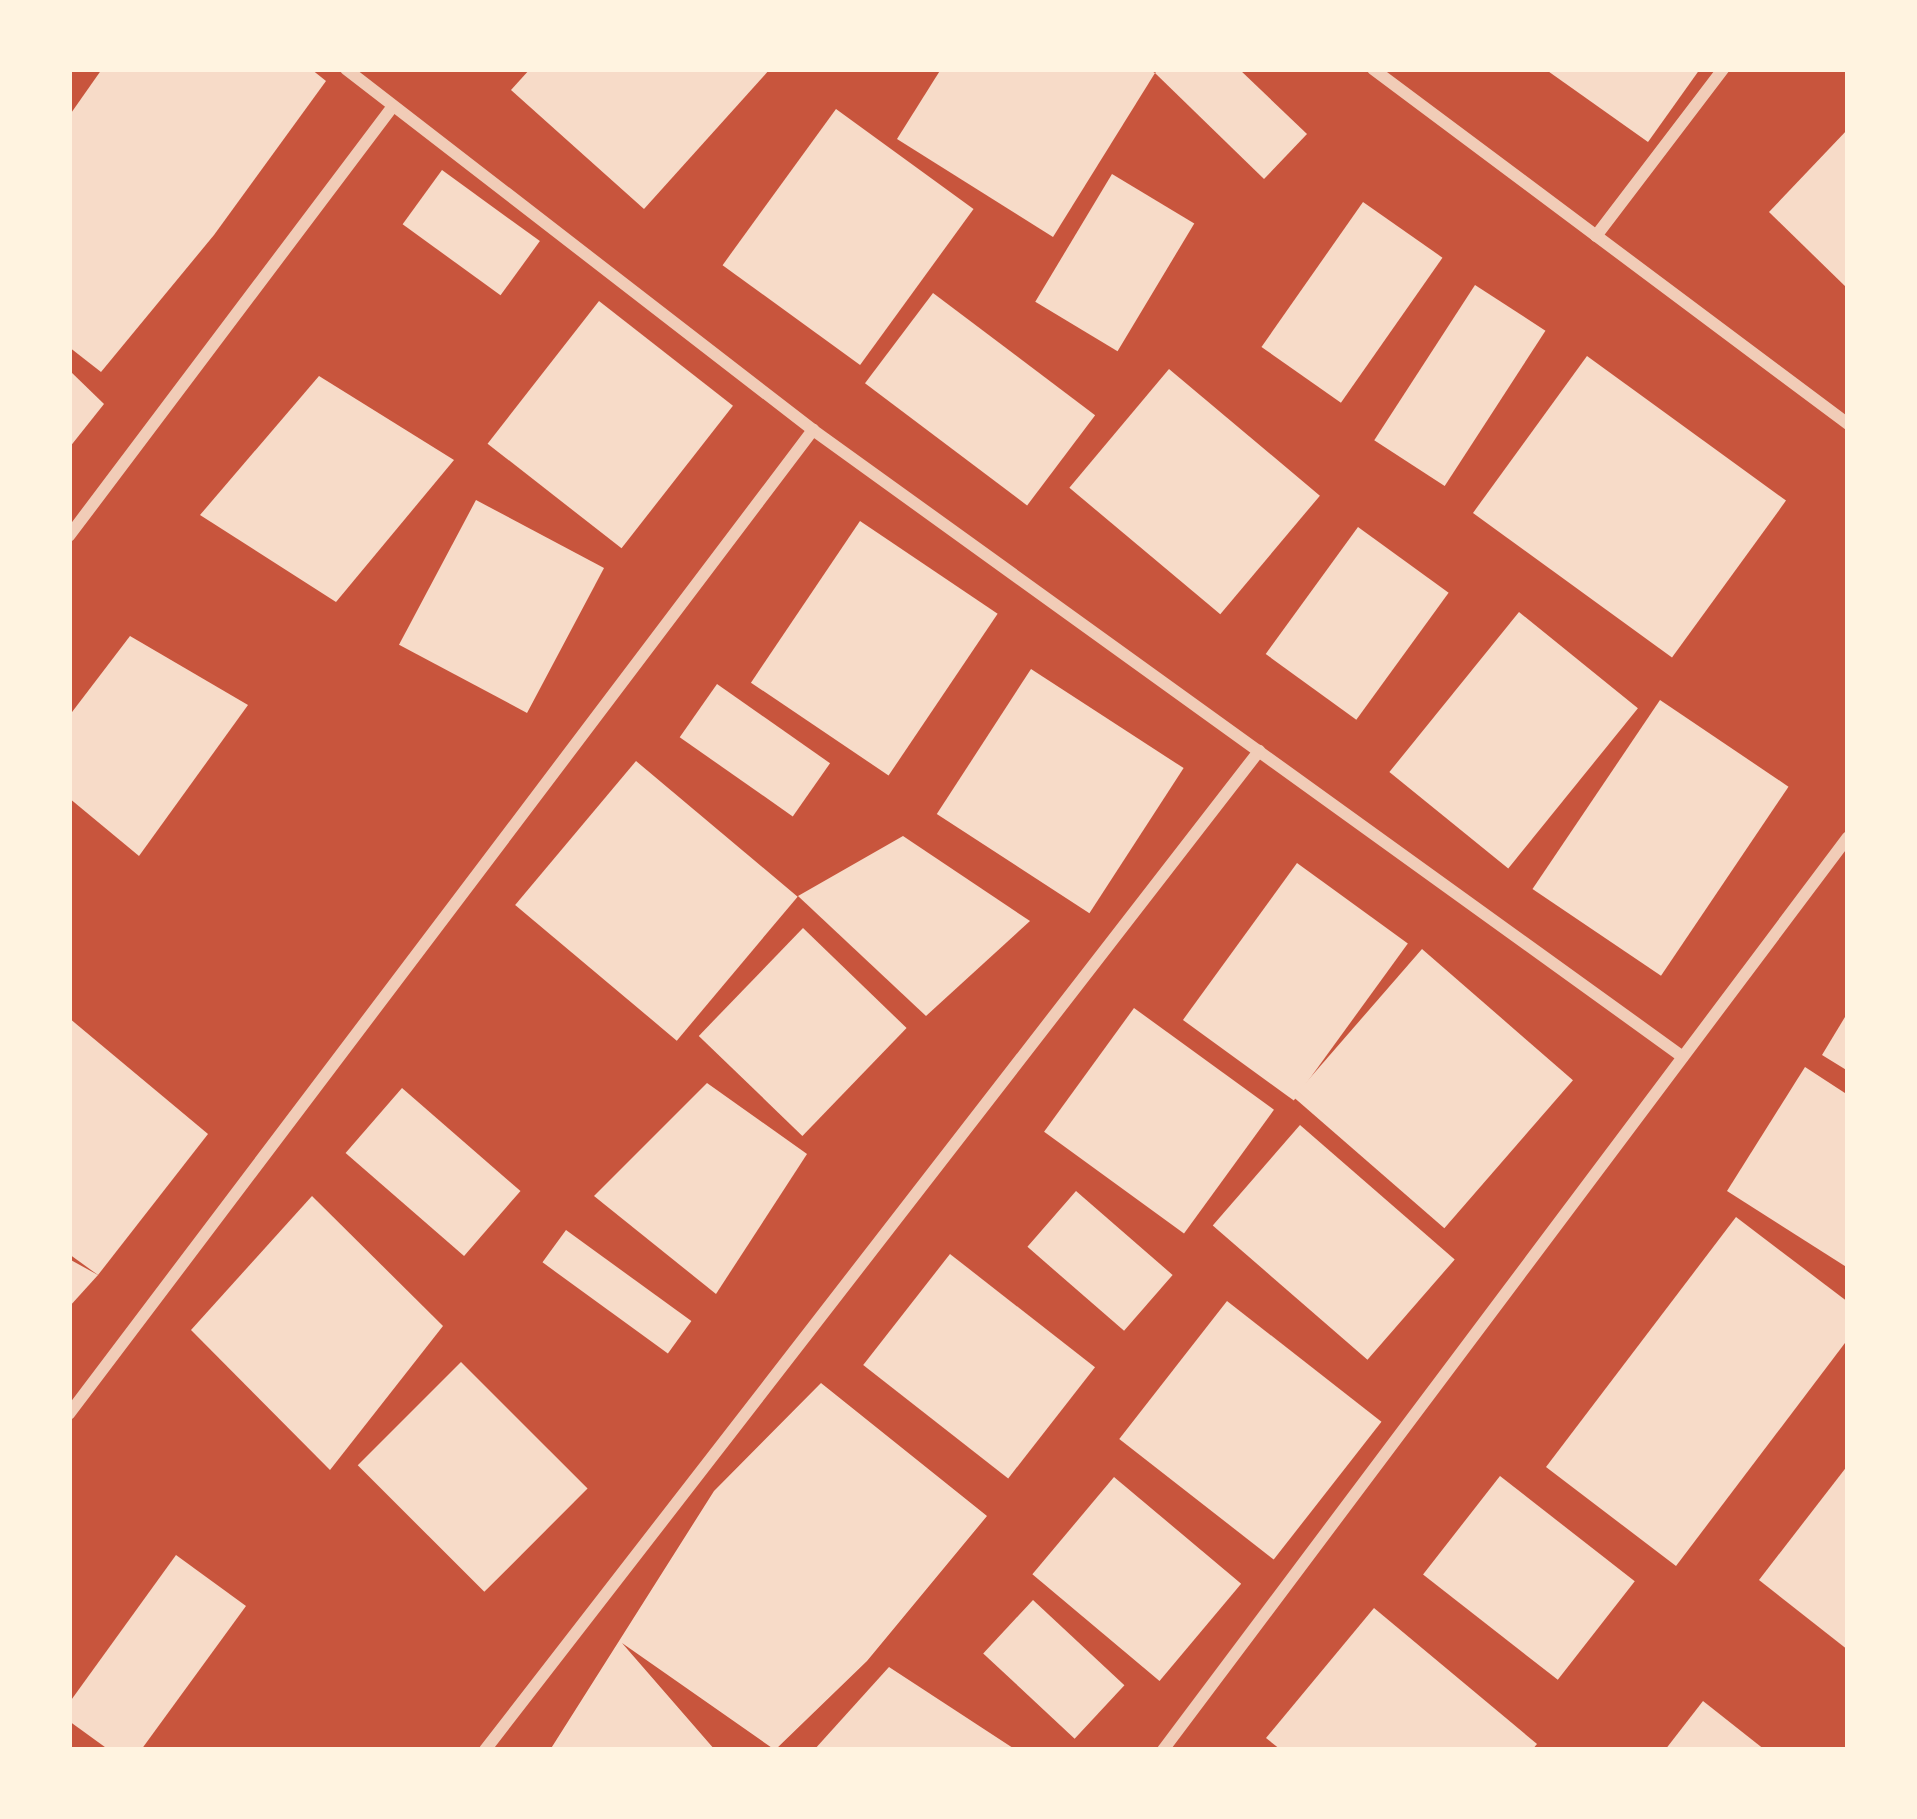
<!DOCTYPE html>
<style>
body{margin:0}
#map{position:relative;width:1917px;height:1819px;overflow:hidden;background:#c8553d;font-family:"Fira Sans",sans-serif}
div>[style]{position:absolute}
.building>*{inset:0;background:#f7dbc8;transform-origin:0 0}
.minor>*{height:12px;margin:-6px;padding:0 6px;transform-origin:6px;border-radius:6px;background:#f1ccb7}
span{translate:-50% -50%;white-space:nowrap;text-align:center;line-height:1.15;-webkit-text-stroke:9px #fff3e0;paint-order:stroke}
.frame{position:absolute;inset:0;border:72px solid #fff3e0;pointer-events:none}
</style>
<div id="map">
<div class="building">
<i style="clip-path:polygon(102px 69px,311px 69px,326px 81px,214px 235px,101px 372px,69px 347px,69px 116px)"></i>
<i style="clip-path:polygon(530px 69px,770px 69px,644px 209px,511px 90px)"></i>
<i style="clip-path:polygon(941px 69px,1148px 69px,1155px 73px,1053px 237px,897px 139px)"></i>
<i style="clip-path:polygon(1159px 69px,1239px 69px,1307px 134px,1264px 179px,1155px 73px)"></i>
<i style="clip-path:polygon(1545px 69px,1700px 69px,1648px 142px)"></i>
<i style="left:836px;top:109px;width:170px;height:193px;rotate:36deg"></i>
<i style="clip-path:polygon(1848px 129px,1848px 289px,1769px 212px)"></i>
<i style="left:442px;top:170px;width:121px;height:67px;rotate:36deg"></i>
<i style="left:1112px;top:174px;width:96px;height:149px;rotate:31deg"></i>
<i style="left:1363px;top:202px;width:97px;height:177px;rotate:35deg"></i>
<i style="left:1475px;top:285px;width:84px;height:185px;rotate:33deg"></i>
<i style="left:933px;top:293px;width:203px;height:113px;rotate:37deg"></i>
<i style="left:599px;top:301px;width:170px;height:181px;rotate:38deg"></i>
<i style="left:1587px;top:356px;width:246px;height:194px;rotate:36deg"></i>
<i style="left:1169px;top:369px;width:197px;height:155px;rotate:40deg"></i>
<i style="clip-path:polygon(69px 370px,104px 404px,69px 448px)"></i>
<i style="clip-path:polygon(319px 376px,454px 460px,336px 602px,200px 515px)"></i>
<i style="left:476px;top:500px;width:145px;height:164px;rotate:28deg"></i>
<i style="left:860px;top:521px;width:166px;height:195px;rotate:34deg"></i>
<i style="left:1358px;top:527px;width:112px;height:157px;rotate:36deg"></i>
<i style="left:1519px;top:612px;width:153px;height:206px;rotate:39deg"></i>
<i style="clip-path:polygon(130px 636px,248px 705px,139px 856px,69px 798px,69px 716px)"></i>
<i style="left:1031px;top:669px;width:182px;height:173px;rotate:33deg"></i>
<i style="left:717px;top:684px;width:138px;height:65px;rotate:35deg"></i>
<i style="left:1660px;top:700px;width:155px;height:228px;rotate:34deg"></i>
<i style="left:636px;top:761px;width:211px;height:188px;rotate:40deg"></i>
<i style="clip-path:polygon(903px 836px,1030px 921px,926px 1016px,798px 896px)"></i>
<i style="left:1297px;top:863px;width:137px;height:194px;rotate:36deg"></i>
<i style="left:803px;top:928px;width:144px;height:150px;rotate:44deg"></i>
<i style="left:1422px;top:949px;width:200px;height:196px;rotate:41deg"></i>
<i style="left:1134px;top:1008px;width:173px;height:153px;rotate:36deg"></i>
<i style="clip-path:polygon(1848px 1012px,1848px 1071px,1822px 1055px)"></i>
<i style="clip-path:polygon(69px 1018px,208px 1134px,98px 1275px,69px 1254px)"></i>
<i style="clip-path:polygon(1805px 1067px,1848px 1095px,1848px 1268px,1727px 1191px)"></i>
<i style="clip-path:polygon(707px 1083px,807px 1154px,716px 1294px,594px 1196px)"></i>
<i style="left:402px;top:1088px;width:157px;height:86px;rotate:41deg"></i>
<i style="left:1300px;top:1125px;width:205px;height:133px;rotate:41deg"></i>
<i style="left:1076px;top:1191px;width:128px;height:74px;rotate:41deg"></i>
<i style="clip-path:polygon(312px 1196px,443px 1326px,330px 1470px,191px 1330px)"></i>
<i style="clip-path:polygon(1736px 1217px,1848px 1302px,1848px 1339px,1676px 1566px,1546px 1467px)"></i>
<i style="left:566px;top:1230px;width:155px;height:40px;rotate:36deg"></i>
<i style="left:950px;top:1254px;width:184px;height:141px;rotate:38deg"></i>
<i style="clip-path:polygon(69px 1259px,98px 1275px,69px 1307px)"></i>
<i style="left:1227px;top:1301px;width:196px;height:175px;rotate:38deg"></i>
<i style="left:461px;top:1362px;width:179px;height:146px;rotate:45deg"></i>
<i style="clip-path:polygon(821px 1383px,987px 1516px,867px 1661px,775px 1750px,622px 1643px,715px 1750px,550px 1750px,714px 1491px)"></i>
<i style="clip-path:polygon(1848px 1465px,1848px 1650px,1759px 1580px)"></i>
<i style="left:1500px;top:1476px;width:171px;height:125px;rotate:38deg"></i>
<i style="left:1114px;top:1477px;width:166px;height:127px;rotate:40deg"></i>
<i style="clip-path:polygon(176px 1555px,246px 1606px,141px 1750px,109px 1750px,69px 1721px,69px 1703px)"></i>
<i style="left:1033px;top:1600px;width:125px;height:73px;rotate:43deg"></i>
<i style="clip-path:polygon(1374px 1608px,1537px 1744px,1532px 1750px,1281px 1750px,1266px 1738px)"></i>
<i style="clip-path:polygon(889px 1667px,1016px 1750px,814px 1750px)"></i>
<i style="clip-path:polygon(1703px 1701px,1765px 1750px,1665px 1750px)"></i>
</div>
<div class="minor">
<i style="left:346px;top:69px;width:590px;rotate:37.7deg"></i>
<i style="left:1373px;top:69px;width:593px;rotate:36.77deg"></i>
<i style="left:1596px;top:236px;width:210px;rotate:-52.7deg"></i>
<i style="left:69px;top:536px;width:538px;rotate:-53deg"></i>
<i style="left:69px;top:1414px;width:1234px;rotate:-52.91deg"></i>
<i style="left:813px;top:430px;width:1072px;rotate:35.78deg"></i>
<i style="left:485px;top:1750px;width:1264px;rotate:-52.23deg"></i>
<i style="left:1163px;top:1750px;width:1141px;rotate:-53.12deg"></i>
</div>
<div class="frame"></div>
</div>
